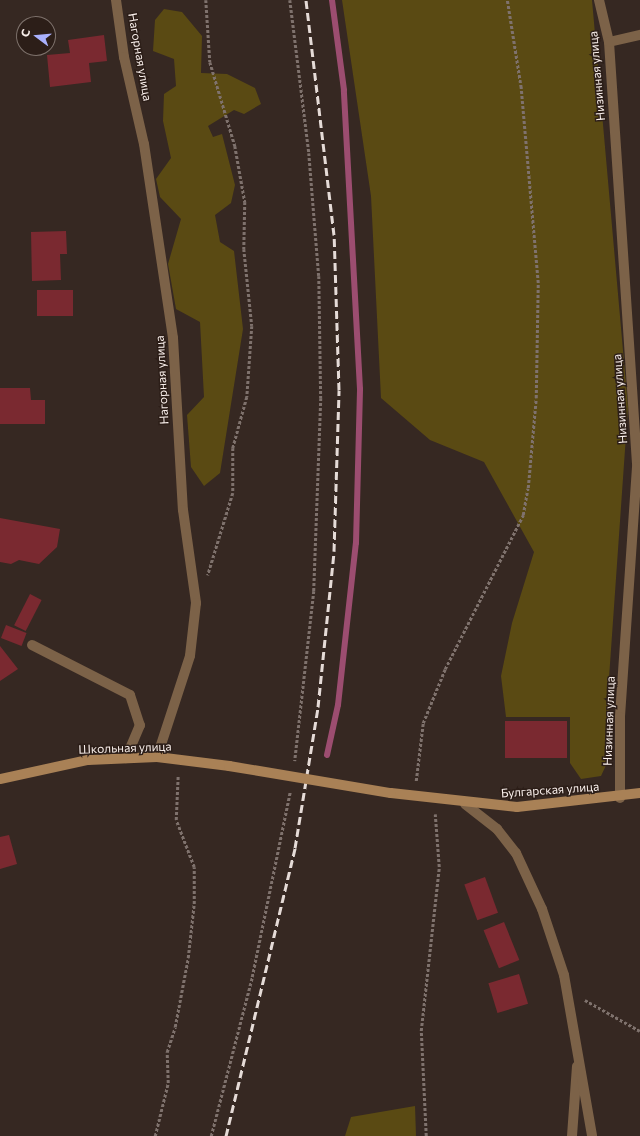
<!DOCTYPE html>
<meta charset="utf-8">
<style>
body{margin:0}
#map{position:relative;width:640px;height:1136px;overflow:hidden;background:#362822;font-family:Commissioner,sans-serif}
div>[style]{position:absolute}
.green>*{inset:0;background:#5a4a13}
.stream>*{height:6px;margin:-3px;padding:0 3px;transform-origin:3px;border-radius:3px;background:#9c4d70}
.building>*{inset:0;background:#7a2930;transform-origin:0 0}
.path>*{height:2.5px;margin-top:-1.25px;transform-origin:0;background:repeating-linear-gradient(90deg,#7f726d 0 3px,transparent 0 5px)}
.lane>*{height:10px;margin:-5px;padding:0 5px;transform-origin:5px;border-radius:5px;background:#7c6248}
.street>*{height:10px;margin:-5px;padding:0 5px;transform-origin:5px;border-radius:5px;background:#7c6248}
.secondary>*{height:10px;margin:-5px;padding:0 5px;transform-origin:5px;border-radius:5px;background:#a98156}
.rail>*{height:3px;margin-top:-1.5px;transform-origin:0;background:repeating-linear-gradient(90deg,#e5dbd7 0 8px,transparent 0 12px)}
.secondary-bridge>*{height:10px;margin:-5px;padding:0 5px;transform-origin:5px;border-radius:5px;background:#a98156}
span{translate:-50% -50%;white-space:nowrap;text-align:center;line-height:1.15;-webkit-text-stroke:3px #2c1e18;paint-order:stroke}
.street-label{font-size:12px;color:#f9efeb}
.north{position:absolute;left:16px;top:16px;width:40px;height:40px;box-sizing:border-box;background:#2c1e18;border:1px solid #7e726c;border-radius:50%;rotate:286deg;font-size:11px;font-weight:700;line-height:16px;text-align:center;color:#f9efeb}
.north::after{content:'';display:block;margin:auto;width:14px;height:18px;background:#a9b0fc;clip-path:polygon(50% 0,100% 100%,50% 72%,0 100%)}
</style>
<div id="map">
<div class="green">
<i style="clip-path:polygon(342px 0,592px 0,628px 407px,609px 678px,608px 761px,601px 776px,581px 779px,570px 763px,570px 717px,506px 717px,501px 676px,512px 623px,534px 552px,484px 462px,430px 440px,381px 398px,371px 196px)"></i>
<i style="clip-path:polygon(164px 9px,182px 12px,202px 36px,201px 73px,227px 74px,255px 88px,261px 104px,244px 114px,234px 110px,208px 126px,213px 137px,222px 134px,235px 185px,231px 203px,215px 215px,220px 242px,234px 251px,243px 329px,220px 473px,204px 486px,191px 467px,187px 415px,204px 397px,200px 322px,176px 309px,168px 264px,181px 219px,160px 197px,156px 179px,171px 158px,163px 121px,164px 94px,176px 86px,174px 59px,153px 51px,155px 20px)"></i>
<i style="clip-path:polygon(415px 1106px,416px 1136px,345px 1136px,351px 1117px)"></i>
</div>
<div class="stream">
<i style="left:327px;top:755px;width:51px;rotate:-77.6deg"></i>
<i style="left:338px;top:705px;width:163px;rotate:-83.7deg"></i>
<i style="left:356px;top:543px;width:154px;rotate:-88.5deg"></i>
<i style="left:360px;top:389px;width:299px;rotate:-93.1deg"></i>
<i style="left:344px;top:90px;width:91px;rotate:-97.6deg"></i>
</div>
<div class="building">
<i style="clip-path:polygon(104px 35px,107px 61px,89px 63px,91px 82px,50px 87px,47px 55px,70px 53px,68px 40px)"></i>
<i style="clip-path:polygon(66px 231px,67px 254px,60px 254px,61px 280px,32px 281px,31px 232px)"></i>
<i style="left:37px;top:290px;width:36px;height:26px"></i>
<i style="clip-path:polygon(0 388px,30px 388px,31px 400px,45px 400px,45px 424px,0 424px)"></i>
<i style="clip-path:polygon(0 518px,60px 529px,57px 547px,39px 564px,19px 560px,11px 564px,0 562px)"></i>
<i style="left:30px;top:594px;width:13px;height:35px;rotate:27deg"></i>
<i style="left:6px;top:625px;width:22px;height:14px;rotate:21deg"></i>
<i style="clip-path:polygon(0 646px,18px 669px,0 681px)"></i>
<i style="left:505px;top:721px;width:62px;height:37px"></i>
<i style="clip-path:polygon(9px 835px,17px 864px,0 869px,0 837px)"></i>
<i style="left:485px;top:877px;width:38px;height:22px;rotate:70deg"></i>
<i style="left:504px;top:922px;width:41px;height:22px;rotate:68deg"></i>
<i style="left:519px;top:974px;width:31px;height:32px;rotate:73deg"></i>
</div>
<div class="path">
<i style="left:206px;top:0;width:62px;rotate:86.3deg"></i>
<i style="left:210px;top:62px;width:88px;rotate:73.4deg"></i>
<i style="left:235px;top:146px;width:57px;rotate:79.9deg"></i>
<i style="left:245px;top:202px;width:47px;rotate:91.2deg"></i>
<i style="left:244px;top:249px;width:77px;rotate:84.1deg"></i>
<i style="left:252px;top:326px;width:71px;rotate:94deg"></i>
<i style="left:247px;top:397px;width:53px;rotate:105.4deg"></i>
<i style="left:233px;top:448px;width:45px;rotate:90deg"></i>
<i style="left:233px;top:493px;width:86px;rotate:107deg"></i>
<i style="left:290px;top:0;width:154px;rotate:82.9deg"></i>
<i style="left:309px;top:153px;width:123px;rotate:85.4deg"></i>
<i style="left:319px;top:276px;width:122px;rotate:89.1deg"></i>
<i style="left:321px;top:398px;width:193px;rotate:92.1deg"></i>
<i style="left:314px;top:591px;width:171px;rotate:96.4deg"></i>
<i style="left:416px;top:781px;width:58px;rotate:-83.1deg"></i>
<i style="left:423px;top:723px;width:58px;rotate:-67.8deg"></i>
<i style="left:445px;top:669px;width:173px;rotate:-63.1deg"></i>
<i style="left:523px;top:515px;width:27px;rotate:-80deg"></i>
<i style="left:528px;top:488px;width:90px;rotate:-84.9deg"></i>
<i style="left:536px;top:398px;width:115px;rotate:-89deg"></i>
<i style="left:538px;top:283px;width:196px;rotate:-95deg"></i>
<i style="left:521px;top:88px;width:89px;rotate:-99deg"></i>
<i style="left:585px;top:1000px;width:63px;rotate:29.4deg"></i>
<i style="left:155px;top:1136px;width:55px;rotate:-76.2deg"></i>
<i style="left:168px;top:1083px;width:31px;rotate:-92deg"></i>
<i style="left:167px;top:1052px;width:26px;rotate:-72deg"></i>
<i style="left:175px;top:1027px;width:70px;rotate:-79.3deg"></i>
<i style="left:188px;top:958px;width:54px;rotate:-83.7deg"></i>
<i style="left:194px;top:904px;width:37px;rotate:-90deg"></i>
<i style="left:194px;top:867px;width:50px;rotate:-111deg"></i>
<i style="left:176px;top:820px;width:45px;rotate:-87.5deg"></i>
<i style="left:211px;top:1136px;width:164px;rotate:-75.5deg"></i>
<i style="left:252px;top:977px;width:189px;rotate:-78.4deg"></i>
<i style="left:426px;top:1136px;width:105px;rotate:-92.7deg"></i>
<i style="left:421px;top:1031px;width:165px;rotate:-83.7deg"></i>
<i style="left:439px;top:867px;width:53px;rotate:-94.3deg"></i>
</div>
<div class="lane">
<i style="left:572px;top:1136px;width:70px;rotate:-85.9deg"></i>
</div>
<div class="street">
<i style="left:116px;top:0;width:58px;rotate:82deg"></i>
<i style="left:124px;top:57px;width:89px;rotate:77.1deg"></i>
<i style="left:144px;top:144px;width:196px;rotate:81.5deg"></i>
<i style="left:173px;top:338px;width:172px;rotate:86.7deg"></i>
<i style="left:183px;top:510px;width:94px;rotate:82deg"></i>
<i style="left:196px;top:603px;width:53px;rotate:96.5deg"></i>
<i style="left:190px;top:656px;width:106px;rotate:108.1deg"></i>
<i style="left:599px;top:0;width:43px;rotate:76.6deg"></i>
<i style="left:609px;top:42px;width:426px;rotate:86.2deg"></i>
<i style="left:637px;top:467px;width:251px;rotate:93.9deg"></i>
<i style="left:620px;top:717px;width:81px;rotate:90deg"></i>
<i style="left:609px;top:42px;width:32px;rotate:-13deg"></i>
<i style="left:32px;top:645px;width:110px;rotate:27deg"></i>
<i style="left:130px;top:695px;width:32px;rotate:72deg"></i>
<i style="left:140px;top:725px;width:36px;rotate:113deg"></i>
<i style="left:465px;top:804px;width:41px;rotate:38deg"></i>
<i style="left:497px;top:829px;width:31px;rotate:52deg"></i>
<i style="left:516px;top:853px;width:62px;rotate:65.1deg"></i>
<i style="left:542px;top:909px;width:70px;rotate:71.6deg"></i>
<i style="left:564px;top:975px;width:163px;rotate:80.1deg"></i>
</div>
<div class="secondary">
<i style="left:0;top:779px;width:90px;rotate:-12.2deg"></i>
<i style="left:88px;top:760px;width:69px;rotate:-2.5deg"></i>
<i style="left:157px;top:757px;width:73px;rotate:7.1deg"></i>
<i style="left:391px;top:793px;width:127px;rotate:6.3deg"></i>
<i style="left:517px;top:807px;width:124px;rotate:-6.5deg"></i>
</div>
<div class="rail">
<i style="left:226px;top:1136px;width:296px;rotate:-76.5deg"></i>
<i style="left:295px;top:848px;width:143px;rotate:-80.7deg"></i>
<i style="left:318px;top:707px;width:157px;rotate:-84.1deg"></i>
<i style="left:334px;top:551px;width:161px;rotate:-88.2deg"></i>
<i style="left:339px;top:390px;width:155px;rotate:-91.8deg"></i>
<i style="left:334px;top:235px;width:237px;rotate:-96.8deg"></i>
</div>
<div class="secondary-bridge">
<i style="left:229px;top:766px;width:164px;rotate:9.5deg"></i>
</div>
<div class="street-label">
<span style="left:140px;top:57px;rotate:80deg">Нагорная улица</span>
<span style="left:597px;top:76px;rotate:-95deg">Низинная улица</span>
<span style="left:162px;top:380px;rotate:-93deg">Нагорная улица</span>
<span style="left:620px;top:399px;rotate:-94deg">Низинная улица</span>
<span style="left:609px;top:721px;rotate:-88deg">Низинная улица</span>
<span style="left:125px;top:748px;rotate:-2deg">Школьная улица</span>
<span style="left:550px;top:790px;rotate:-4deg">Булгарская улица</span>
</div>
<div class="north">С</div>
</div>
